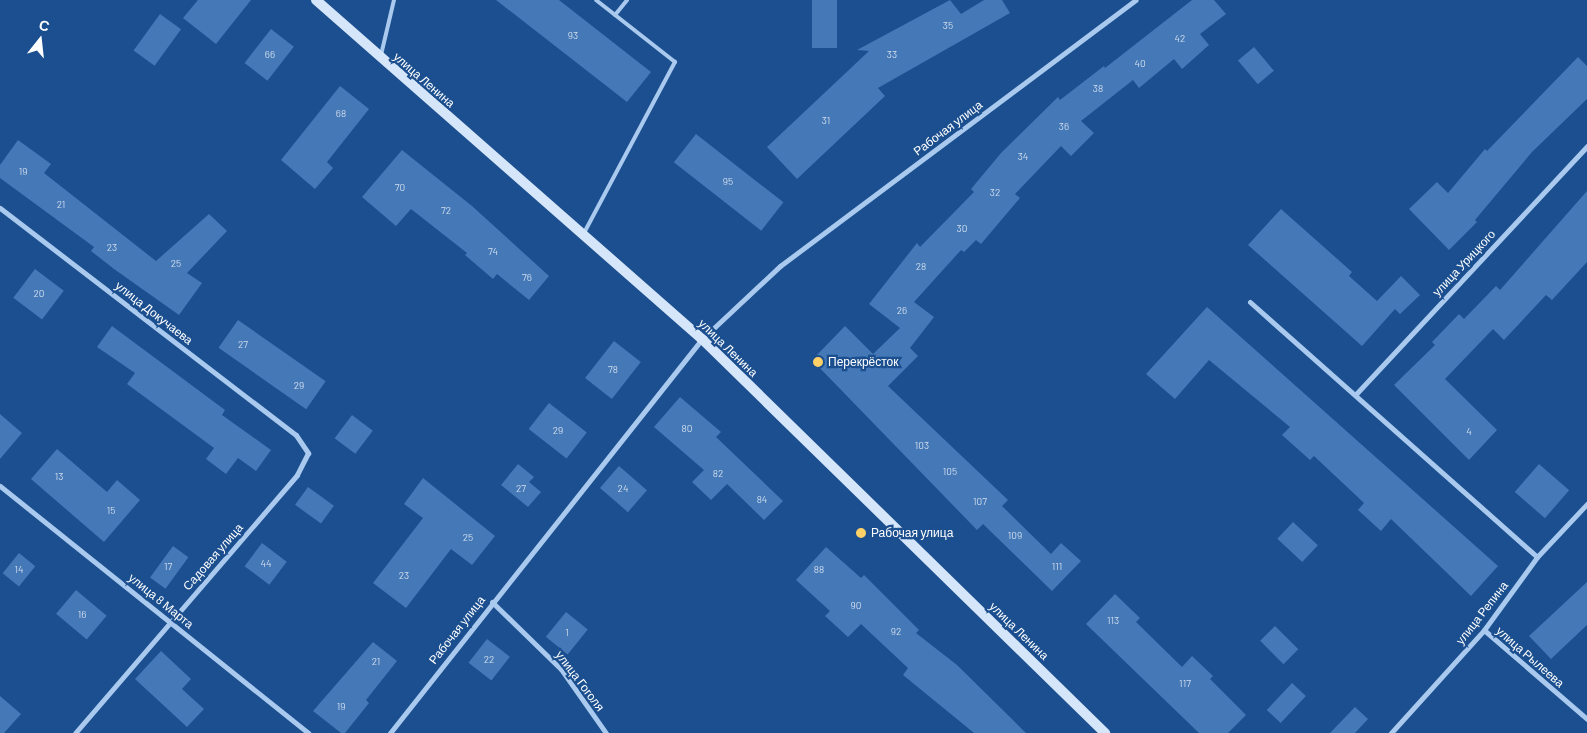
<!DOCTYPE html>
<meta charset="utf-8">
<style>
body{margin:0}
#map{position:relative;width:1587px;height:733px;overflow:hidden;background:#1b4f8f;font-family:Barlow,sans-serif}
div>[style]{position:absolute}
.building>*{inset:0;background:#4478b7;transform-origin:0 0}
.lane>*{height:4px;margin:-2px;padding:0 2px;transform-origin:2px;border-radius:2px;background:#a9c9ee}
.street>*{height:5px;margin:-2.5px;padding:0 2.5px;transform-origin:2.5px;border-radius:2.5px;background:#a9c9ee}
.secondary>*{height:10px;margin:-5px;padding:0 5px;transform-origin:5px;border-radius:5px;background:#d6e6fa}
.dots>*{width:14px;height:14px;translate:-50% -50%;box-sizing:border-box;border:2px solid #1b4f8f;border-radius:50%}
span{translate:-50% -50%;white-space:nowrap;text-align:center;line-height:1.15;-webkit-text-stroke:4.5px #1b4f8f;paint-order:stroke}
.number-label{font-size:10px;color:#d0dded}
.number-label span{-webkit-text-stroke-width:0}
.street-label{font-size:12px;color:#fff}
.poi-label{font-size:12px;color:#fff}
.left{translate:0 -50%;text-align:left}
.north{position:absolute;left:15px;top:15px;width:50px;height:50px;-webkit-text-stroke:4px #1b4f8f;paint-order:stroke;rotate:16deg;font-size:14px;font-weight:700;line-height:20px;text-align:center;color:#fff}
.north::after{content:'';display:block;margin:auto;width:18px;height:22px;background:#fff;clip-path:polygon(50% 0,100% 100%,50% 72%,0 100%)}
</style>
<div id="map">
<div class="building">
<i style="clip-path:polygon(198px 0,251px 0,216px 44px,183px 18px)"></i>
<i style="clip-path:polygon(496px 0,559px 0,651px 72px,627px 102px)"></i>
<i style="left:812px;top:0;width:25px;height:48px"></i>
<i style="clip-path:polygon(950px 0,961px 14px,984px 0,1002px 0,1010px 13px,878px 88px,885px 96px,797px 179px,767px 147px,869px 51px,857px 50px)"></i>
<i style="clip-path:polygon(1192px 0,1214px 0,1226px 14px,1200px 34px,1209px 45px,1182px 69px,1174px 59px,1139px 88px,1133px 80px,1081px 121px,1094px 133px,1071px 156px,1061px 146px,1015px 194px,1020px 198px,981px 244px,976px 240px,964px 252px,961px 250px,914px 302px,934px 317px,910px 348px,918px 356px,888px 386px,1008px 500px,1002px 506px,1051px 554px,1061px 543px,1081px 561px,1052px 591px,983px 524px,977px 530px,812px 360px,845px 326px,873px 354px,900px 328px,869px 304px,917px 243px,920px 247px,974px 192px,971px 189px,1001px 153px,1058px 97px,1060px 100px,1104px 66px,1105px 68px)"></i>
<i style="left:160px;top:14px;width:26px;height:45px;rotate:36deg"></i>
<i style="left:271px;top:29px;width:29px;height:43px;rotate:38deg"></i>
<i style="left:1254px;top:47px;width:31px;height:21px;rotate:50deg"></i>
<i style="clip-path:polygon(1578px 57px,1587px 66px,1587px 99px,1532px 152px,1475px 220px,1477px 222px,1449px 250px,1409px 209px,1437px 182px,1448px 193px,1485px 149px,1487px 151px)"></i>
<i style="clip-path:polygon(340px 86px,369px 109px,327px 162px,333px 168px,315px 189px,281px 160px)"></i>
<i style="left:696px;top:134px;width:111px;height:36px;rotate:38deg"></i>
<i style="clip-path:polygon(18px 140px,51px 164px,44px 173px,156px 261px,209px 214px,227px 231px,187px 273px,202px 283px,179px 315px,114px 269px,91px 251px,94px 247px,0 178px,0 165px)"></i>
<i style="clip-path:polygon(402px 150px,472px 206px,549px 276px,529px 300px,497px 274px,493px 279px,465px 255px,467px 253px,411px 209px,396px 226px,362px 197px)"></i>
<i style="clip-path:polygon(1587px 191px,1587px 262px,1552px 300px,1546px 295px,1504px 340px,1493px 329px,1445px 379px,1497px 430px,1469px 460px,1394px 385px,1435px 345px,1432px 342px,1459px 314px,1464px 319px,1496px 286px,1500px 290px)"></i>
<i style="clip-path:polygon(1281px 209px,1352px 272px,1349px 276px,1377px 301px,1401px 276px,1420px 295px,1400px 314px,1395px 309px,1362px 346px,1248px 245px)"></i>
<i style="left:35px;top:269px;width:36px;height:36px;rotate:37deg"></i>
<i style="clip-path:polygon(1207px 307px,1498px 566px,1471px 596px,1391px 519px,1381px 531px,1358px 510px,1364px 503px,1314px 456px,1310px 460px,1282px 435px,1290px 427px,1209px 360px,1175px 399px,1146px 374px)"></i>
<i style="left:238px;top:320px;width:107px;height:34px;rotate:35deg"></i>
<i style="clip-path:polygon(112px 326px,225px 410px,222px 415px,271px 450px,256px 471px,238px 458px,226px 474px,206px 459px,214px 448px,127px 384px,135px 373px,97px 347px)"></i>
<i style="left:614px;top:341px;width:34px;height:47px;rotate:38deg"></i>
<i style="clip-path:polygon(680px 397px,721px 432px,716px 437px,783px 501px,764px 520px,727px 484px,711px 500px,692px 482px,704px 470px,654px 427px)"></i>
<i style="left:549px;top:403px;width:48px;height:33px;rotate:38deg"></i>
<i style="clip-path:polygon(0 414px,22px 433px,0 459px)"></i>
<i style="left:352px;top:415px;width:26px;height:29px;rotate:37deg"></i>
<i style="clip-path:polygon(57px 449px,107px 492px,117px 480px,140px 500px,104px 542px,31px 479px)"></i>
<i style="clip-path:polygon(518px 464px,534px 477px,529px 482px,541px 492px,528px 507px,501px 485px)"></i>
<i style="left:1539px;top:464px;width:40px;height:37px;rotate:41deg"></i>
<i style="left:619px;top:466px;width:37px;height:29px;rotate:41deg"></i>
<i style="clip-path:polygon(423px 478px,495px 536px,472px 565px,451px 549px,406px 608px,373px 583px,423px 518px,404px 504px)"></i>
<i style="left:308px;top:487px;width:32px;height:22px;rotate:36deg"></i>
<i style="left:1293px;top:522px;width:34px;height:23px;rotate:43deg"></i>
<i style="left:262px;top:543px;width:31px;height:29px;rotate:37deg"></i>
<i style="left:173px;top:546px;width:19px;height:39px;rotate:36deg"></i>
<i style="clip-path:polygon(826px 547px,861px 578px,864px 575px,919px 630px,916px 633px,957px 665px,1026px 733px,974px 733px,903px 675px,908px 668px,861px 624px,848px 637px,825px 616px,830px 611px,796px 580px)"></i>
<i style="left:19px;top:553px;width:21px;height:26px;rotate:39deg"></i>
<i style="clip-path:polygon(1587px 582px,1587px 625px,1551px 659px,1529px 636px)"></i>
<i style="left:76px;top:590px;width:40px;height:31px;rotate:40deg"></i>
<i style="clip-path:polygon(1115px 594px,1140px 618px,1136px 622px,1182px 667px,1192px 656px,1213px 676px,1210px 679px,1246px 715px,1228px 733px,1199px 733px,1086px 624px)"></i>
<i style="left:566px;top:612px;width:28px;height:32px;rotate:39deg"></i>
<i style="left:1275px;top:626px;width:33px;height:21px;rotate:45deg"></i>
<i style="left:487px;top:639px;width:29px;height:30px;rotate:38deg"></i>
<i style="clip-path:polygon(373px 642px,397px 661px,366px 700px,369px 703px,345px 733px,341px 733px,313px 711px)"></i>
<i style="clip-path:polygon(161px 651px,191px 679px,182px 689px,204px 709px,187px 727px,135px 679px)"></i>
<i style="left:1292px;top:683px;width:19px;height:37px;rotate:43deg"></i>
<i style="clip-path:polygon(0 696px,21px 714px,4px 733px,0 733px)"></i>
<i style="clip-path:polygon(1355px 707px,1368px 719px,1355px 733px,1330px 733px)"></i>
</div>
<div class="lane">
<i style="left:615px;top:15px;width:19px;rotate:-51deg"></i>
<i style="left:381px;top:55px;width:57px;rotate:-76.7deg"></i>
<i style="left:584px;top:233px;width:194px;rotate:-62deg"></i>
<i style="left:675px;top:62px;width:100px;rotate:-141.9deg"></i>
</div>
<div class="street">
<i style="left:0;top:208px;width:373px;rotate:37.5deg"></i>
<i style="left:296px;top:435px;width:22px;rotate:56deg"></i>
<i style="left:308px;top:453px;width:25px;rotate:117deg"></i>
<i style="left:297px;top:475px;width:340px;rotate:130.7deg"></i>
<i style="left:1250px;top:302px;width:384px;rotate:41.6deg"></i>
<i style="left:1356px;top:394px;width:339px;rotate:-47deg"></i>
<i style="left:0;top:486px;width:395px;rotate:38.7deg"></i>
<i style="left:492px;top:602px;width:96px;rotate:44.2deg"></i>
<i style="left:561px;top:669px;width:78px;rotate:54.9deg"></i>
<i style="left:1484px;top:630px;width:136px;rotate:40.8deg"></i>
<i style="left:390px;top:733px;width:503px;rotate:-51.63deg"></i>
<i style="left:702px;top:339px;width:107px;rotate:-43.1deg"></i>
<i style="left:780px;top:266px;width:444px;rotate:-36.8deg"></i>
<i style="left:1391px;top:733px;width:139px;rotate:-47.9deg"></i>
<i style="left:1484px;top:630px;width:90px;rotate:-54deg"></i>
<i style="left:1537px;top:557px;width:73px;rotate:-46.7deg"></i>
</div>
<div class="secondary">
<i style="left:316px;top:0;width:514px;rotate:41.29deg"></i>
<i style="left:702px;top:339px;width:564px;rotate:44.35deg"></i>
</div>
<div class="dots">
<i style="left:818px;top:362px;background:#ffd166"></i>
<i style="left:861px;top:533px;background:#ffd166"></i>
</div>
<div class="number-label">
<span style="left:948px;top:26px">35</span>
<span style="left:573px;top:36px">93</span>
<span style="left:1180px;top:39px">42</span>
<span style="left:270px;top:55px">66</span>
<span style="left:892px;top:55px">33</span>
<span style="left:1140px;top:64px">40</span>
<span style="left:1098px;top:89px">38</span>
<span style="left:341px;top:114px">68</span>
<span style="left:826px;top:121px">31</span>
<span style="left:1064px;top:127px">36</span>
<span style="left:1023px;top:157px">34</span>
<span style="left:23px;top:172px">19</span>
<span style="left:728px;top:182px">95</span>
<span style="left:400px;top:188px">70</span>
<span style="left:995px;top:193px">32</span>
<span style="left:61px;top:205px">21</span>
<span style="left:446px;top:211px">72</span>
<span style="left:962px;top:229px">30</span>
<span style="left:112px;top:248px">23</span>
<span style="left:493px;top:252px">74</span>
<span style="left:176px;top:264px">25</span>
<span style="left:921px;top:267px">28</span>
<span style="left:527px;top:278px">76</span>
<span style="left:39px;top:294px">20</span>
<span style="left:902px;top:311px">26</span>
<span style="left:243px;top:345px">27</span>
<span style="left:613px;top:370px">78</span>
<span style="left:299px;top:386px">29</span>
<span style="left:687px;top:429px">80</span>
<span style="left:558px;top:431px">29</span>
<span style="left:1469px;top:432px">4</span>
<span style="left:922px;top:446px">103</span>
<span style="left:950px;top:472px">105</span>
<span style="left:718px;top:474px">82</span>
<span style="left:59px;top:477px">13</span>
<span style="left:521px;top:489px">27</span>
<span style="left:623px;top:489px">24</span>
<span style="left:762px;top:500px">84</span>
<span style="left:980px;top:502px">107</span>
<span style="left:111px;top:511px">15</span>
<span style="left:1015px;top:536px">109</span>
<span style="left:468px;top:538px">25</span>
<span style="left:266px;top:564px">44</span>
<span style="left:168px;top:567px">17</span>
<span style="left:1057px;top:567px">111</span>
<span style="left:19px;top:570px">14</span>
<span style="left:819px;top:570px">88</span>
<span style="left:404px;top:576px">23</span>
<span style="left:856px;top:606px">90</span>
<span style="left:82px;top:615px">16</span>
<span style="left:1113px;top:621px">113</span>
<span style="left:896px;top:632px">92</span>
<span style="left:567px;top:633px">1</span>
<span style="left:489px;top:660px">22</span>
<span style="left:376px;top:662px">21</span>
<span style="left:1185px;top:684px">117</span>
<span style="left:341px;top:707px">19</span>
</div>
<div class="street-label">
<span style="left:424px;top:80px;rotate:41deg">улица Ленина</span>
<span style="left:948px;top:128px;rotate:-37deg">Рабочая улица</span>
<span style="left:1464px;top:263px;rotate:-47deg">улица Урицкого</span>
<span style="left:154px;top:313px;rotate:38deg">улица Докучаева</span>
<span style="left:728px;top:348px;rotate:44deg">улица Ленина</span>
<span style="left:213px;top:557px;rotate:-49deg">Садовая улица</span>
<span style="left:161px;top:601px;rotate:39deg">улица 8 Марта</span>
<span style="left:1482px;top:613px;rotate:-52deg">улица Репина</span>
<span style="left:457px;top:630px;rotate:-52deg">Рабочая улица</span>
<span style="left:1019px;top:631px;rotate:44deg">улица Ленина</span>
<span style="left:1530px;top:657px;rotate:41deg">улица Рылеева</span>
<span style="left:580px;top:681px;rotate:53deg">улица Гоголя</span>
</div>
<div class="poi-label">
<span class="left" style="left:828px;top:362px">Перекрёсток</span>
<span class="left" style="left:871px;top:533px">Рабочая улица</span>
</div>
<div class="north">С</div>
</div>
